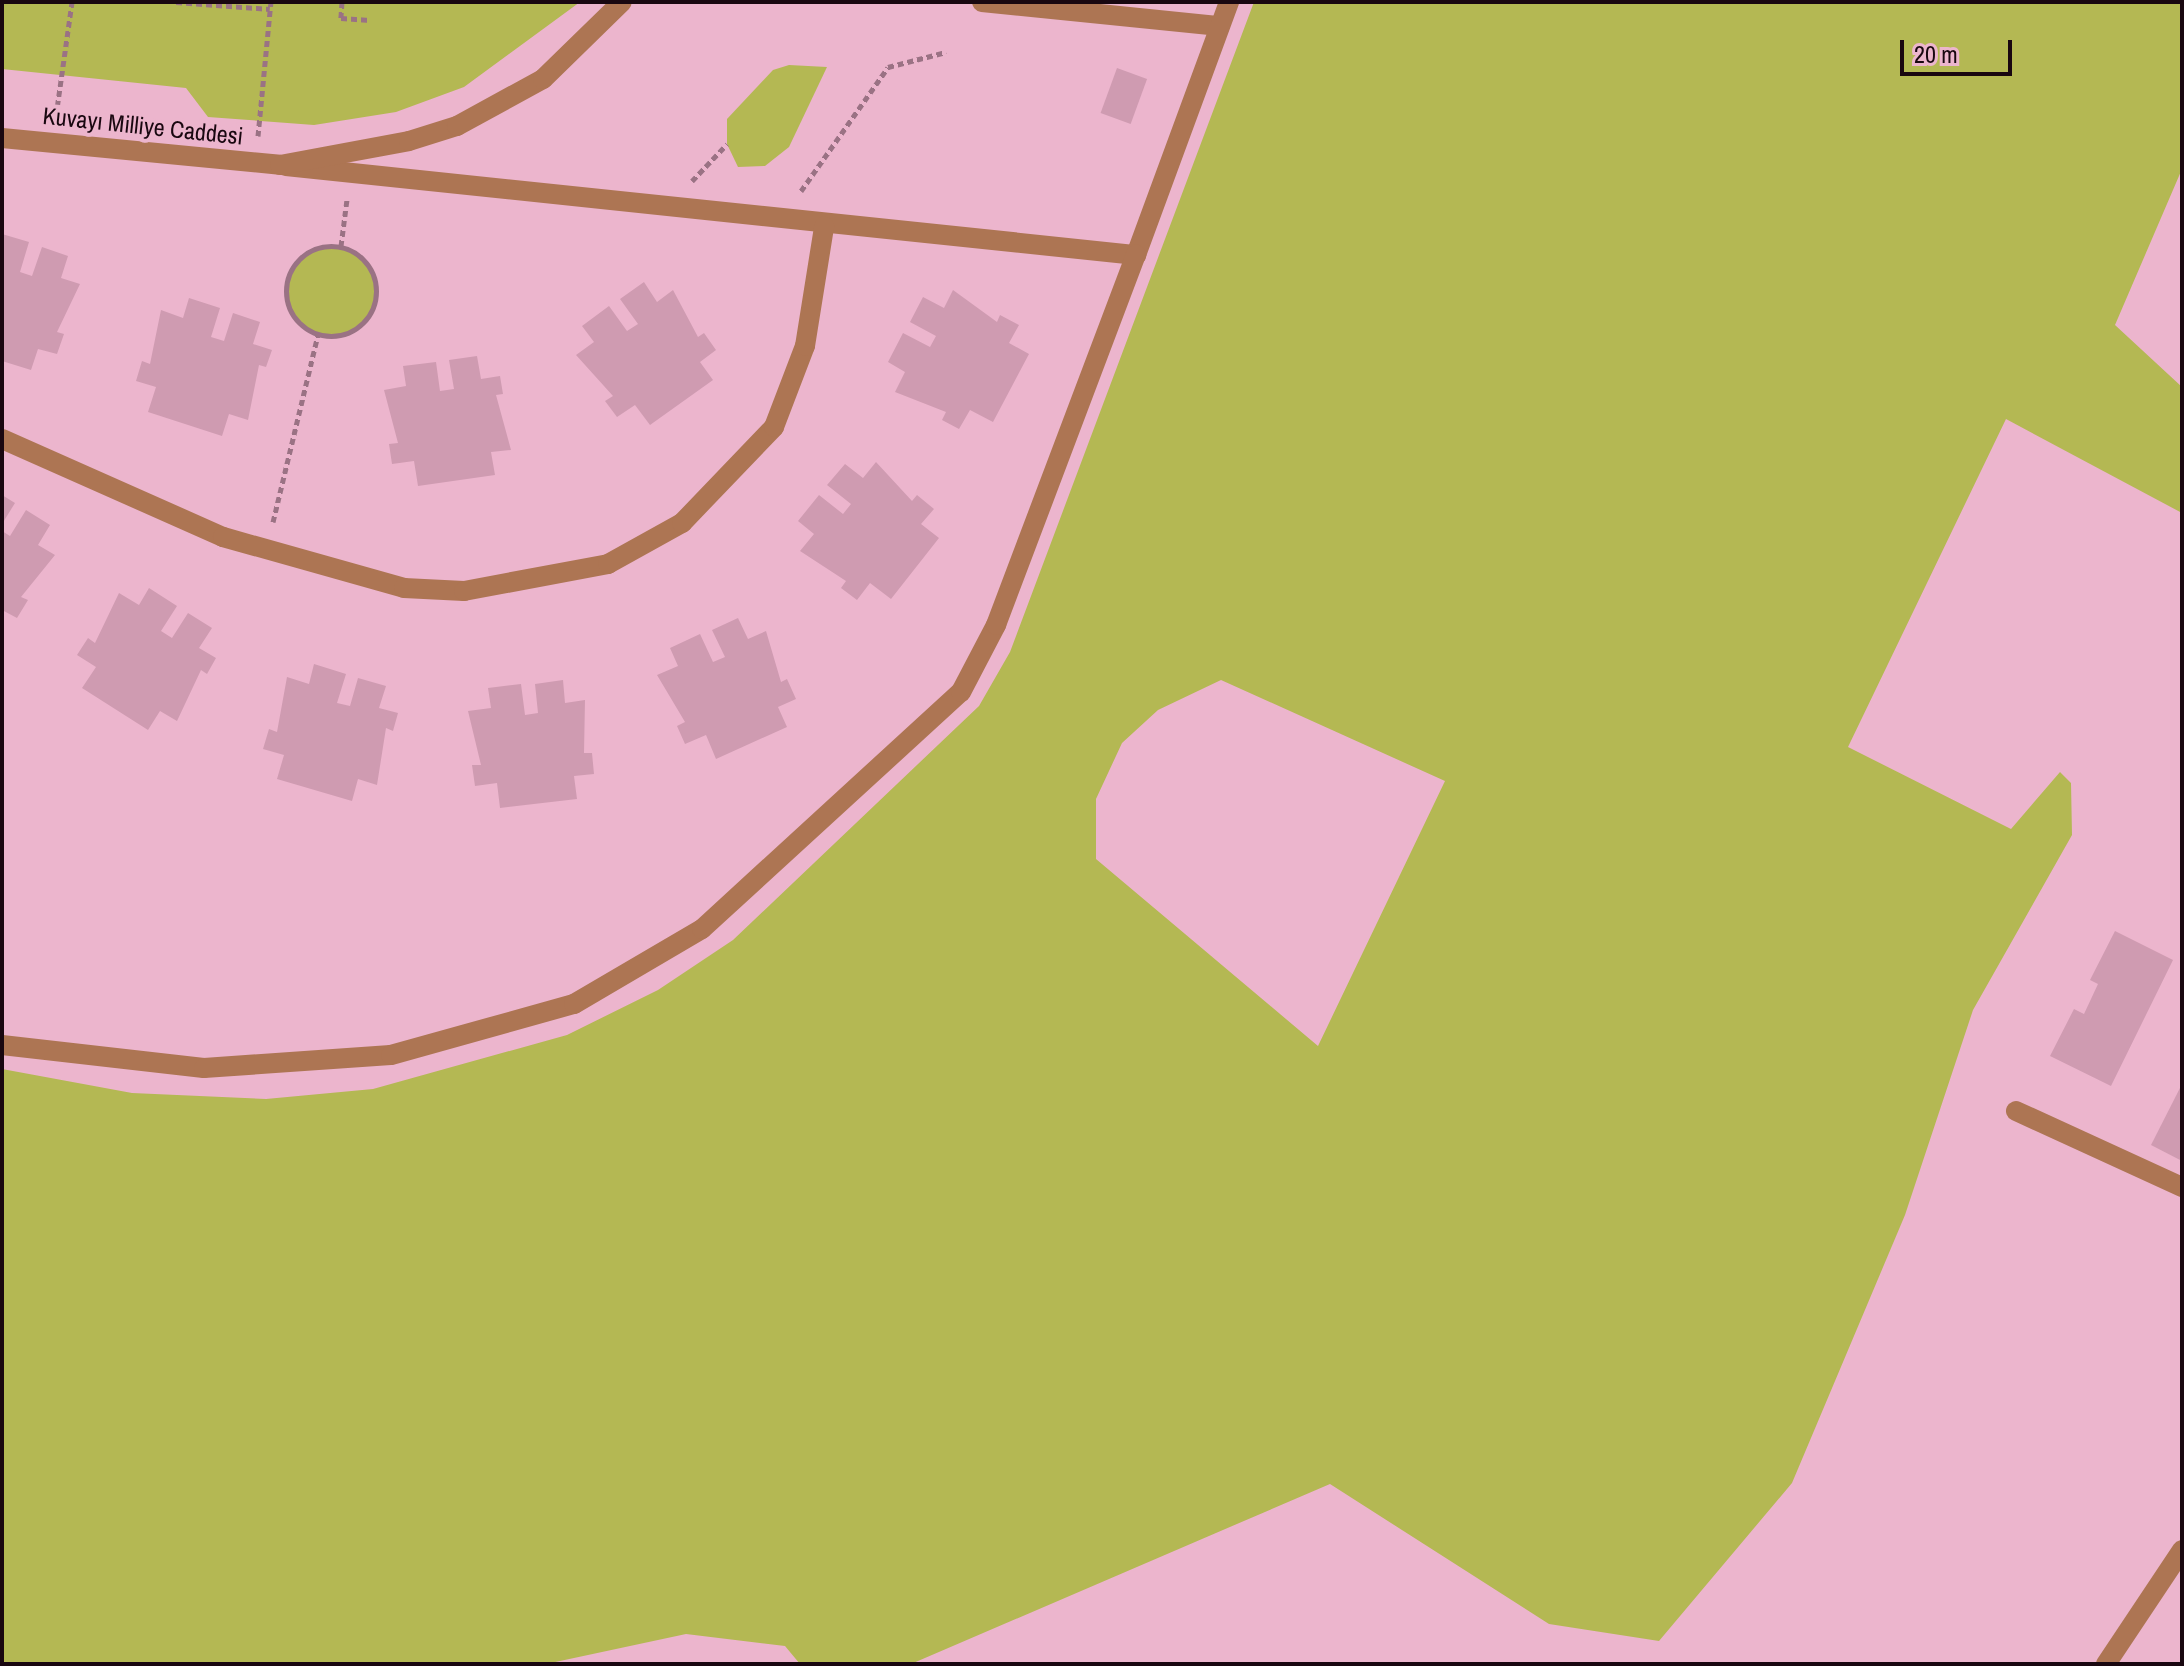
<!DOCTYPE html>
<meta charset="utf-8">
<style>
body{margin:0}
#map{position:relative;width:2184px;height:1666px;overflow:hidden;background:#ecb5cd;font-family:"Archivo Narrow",sans-serif}
div>[style]{position:absolute}
.green>*{inset:0;background:#b4b853}
.round{border-radius:50%}
.building>*{inset:0;background:#cf9bb1;transform-origin:0 0}
.path>*{height:5px;margin-top:-2.5px;transform-origin:0;background:repeating-linear-gradient(90deg,#9a7284 0 6px,transparent 0 10px)}
.path>.ring{margin:-2.5px;padding:0;box-sizing:content-box;background:none;border:5px solid #9a7284;border-radius:50%}
.service>*{height:20px;margin:-10px;padding:0 10px;transform-origin:10px;border-radius:10px;background:#ad7553}
.minor>*{height:20px;margin:-10px;padding:0 10px;transform-origin:10px;border-radius:10px;background:#ad7553}
.tertiary>*{height:20px;margin:-10px;padding:0 10px;transform-origin:10px;border-radius:10px;background:#ad7553}
span{translate:-50% -50%;white-space:nowrap;text-align:center;line-height:1.15;-webkit-text-stroke:8px #ecb5cd;paint-order:stroke}
.street-label{font-size:24px;color:#190710}
.frame{position:absolute;inset:0;border:4px solid #190710;pointer-events:none}
.scale{position:absolute;left:1900px;top:40px;width:112px;height:36px;box-sizing:border-box;border:4px solid #190710;border-top:0;padding-left:10px;font-size:24px;line-height:28px;white-space:nowrap;color:#190710;-webkit-text-stroke:6px #ecb5cd;paint-order:stroke}
</style>
<div id="map">
<div class="green">
<i style="clip-path:polygon(2px 2px,580px 2px,464px 87px,396px 112px,314px 125px,208px 117px,186px 88px,2px 69px)"></i>
<i style="clip-path:polygon(evenodd,1254px 2px,2182px 2px,2182px 169px,2115px 325px,2182px 387px,2182px 513px,2006px 419px,1848px 747px,2011px 829px,2060px 772px,2071px 783px,2072px 835px,1973px 1010px,1905px 1215px,1792px 1483px,1659px 1641px,1549px 1624px,1330px 1484px,911px 1664px,800px 1664px,785px 1646px,686px 1634px,546px 1664px,2px 1664px,2px 1069px,132px 1093px,266px 1099px,373px 1089px,567px 1035px,658px 990px,733px 940px,979px 706px,1010px 652px,1254px 2px,1221px 680px,1445px 781px,1318px 1046px,1096px 859px,1096px 799px,1122px 743px,1158px 710px,1221px 680px)"></i>
<i style="clip-path:polygon(789px 65px,827px 67px,789px 147px,765px 166px,738px 167px,727px 144px,727px 119px,773px 70px)"></i>
<i class="round" style="left:286px;top:246px;width:90px;height:90px"></i>
</div>
<div class="building">
<i style="left:1117px;top:68px;width:32px;height:48px;rotate:20deg"></i>
<i style="clip-path:polygon(2px 234px,29px 242px,20px 272px,32px 276px,42px 247px,68px 256px,61px 278px,80px 284px,57px 332px,64px 334px,57px 354px,38px 349px,31px 370px,2px 361px)"></i>
<i style="clip-path:polygon(644px 282px,657px 302px,673px 290px,698px 337px,704px 333px,716px 350px,700px 362px,713px 380px,650px 425px,635px 405px,617px 417px,605px 401px,613px 396px,576px 355px,594px 342px,582px 326px,609px 306px,627px 331px,638px 324px,620px 299px)"></i>
<i style="clip-path:polygon(953px 290px,997px 322px,1000px 315px,1019px 325px,1009px 343px,1029px 354px,993px 422px,970px 410px,959px 429px,942px 420px,946px 412px,895px 392px,905px 372px,888px 362px,903px 333px,930px 347px,936px 336px,910px 322px,923px 297px,944px 308px)"></i>
<i style="clip-path:polygon(189px 298px,220px 308px,211px 337px,224px 341px,233px 313px,260px 322px,253px 344px,272px 350px,266px 367px,259px 365px,248px 420px,229px 414px,222px 436px,148px 412px,156px 387px,136px 381px,142px 361px,150px 364px,161px 310px,183px 318px)"></i>
<i style="clip-path:polygon(477px 356px,481px 379px,500px 376px,503px 394px,496px 395px,511px 450px,491px 452px,495px 475px,418px 486px,414px 461px,392px 464px,389px 444px,398px 443px,384px 390px,406px 386px,403px 366px,436px 362px,440px 391px,454px 389px,449px 360px)"></i>
<i style="clip-path:polygon(876px 462px,912px 501px,917px 495px,934px 509px,921px 524px,939px 538px,891px 599px,870px 583px,857px 600px,841px 588px,846px 581px,800px 551px,814px 534px,798px 521px,819px 495px,843px 514px,851px 504px,827px 485px,845px 464px,863px 478px)"></i>
<i style="clip-path:polygon(2px 495px,15px 503px,2px 524px)"></i>
<i style="clip-path:polygon(26px 510px,50px 525px,38px 545px,55px 555px,21px 597px,28px 600px,17px 618px,2px 610px,2px 531px,10px 536px)"></i>
<i style="clip-path:polygon(149px 588px,177px 606px,161px 631px,172px 638px,188px 613px,212px 628px,199px 648px,216px 658px,207px 674px,201px 670px,177px 721px,160px 711px,148px 730px,82px 688px,96px 667px,77px 655px,88px 638px,95px 643px,119px 593px,139px 605px)"></i>
<i style="clip-path:polygon(738px 618px,748px 639px,766px 631px,781px 682px,787px 679px,796px 699px,778px 707px,787px 727px,716px 759px,706px 735px,685px 744px,677px 726px,685px 722px,657px 675px,678px 666px,670px 648px,700px 634px,713px 662px,725px 657px,712px 630px)"></i>
<i style="clip-path:polygon(314px 664px,346px 674px,337px 703px,350px 706px,358px 678px,386px 686px,379px 708px,398px 713px,393px 731px,386px 728px,377px 785px,358px 779px,352px 801px,277px 779px,284px 755px,263px 749px,269px 729px,277px 732px,287px 677px,309px 684px)"></i>
<i style="clip-path:polygon(563px 680px,565px 703px,585px 700px,584px 753px,592px 753px,594px 774px,574px 776px,577px 799px,500px 808px,497px 783px,475px 786px,472px 765px,481px 765px,468px 711px,491px 708px,488px 688px,521px 684px,525px 715px,538px 713px,535px 684px)"></i>
<i style="clip-path:polygon(2115px 931px,2173px 960px,2111px 1086px,2050px 1056px,2074px 1009px,2084px 1014px,2098px 984px,2090px 980px)"></i>
<i style="clip-path:polygon(2182px 1084px,2182px 1161px,2151px 1145px)"></i>
</div>
<div class="path">
<i style="left:176px;top:2px;width:94px;rotate:4.3deg"></i>
<i style="left:342px;top:2px;width:16px;rotate:94deg"></i>
<i style="left:341px;top:18px;width:29px;rotate:4deg"></i>
<i style="left:56px;top:116px;width:115px;rotate:-82deg"></i>
<i style="left:258px;top:136px;width:135px;rotate:-84.5deg"></i>
<i style="left:692px;top:181px;width:51px;rotate:-46.6deg"></i>
<i style="left:801px;top:191px;width:151px;rotate:-54.9deg"></i>
<i style="left:888px;top:67px;width:60px;rotate:-14.5deg"></i>
<i class="ring" style="left:286px;top:246px;width:85px;height:85px"></i>
<i style="left:341px;top:246px;width:47px;rotate:-82.7deg"></i>
<i style="left:273px;top:522px;width:193px;rotate:-76.5deg"></i>
</div>
<div class="service">
<i style="left:2016px;top:1111px;width:183px;rotate:24.6deg"></i>
</div>
<div class="minor">
<i style="left:982px;top:2px;width:239px;rotate:5.8deg"></i>
<i style="left:286px;top:166px;width:855px;rotate:5.98deg"></i>
<i style="left:1136px;top:255px;width:270px;rotate:-69.8deg"></i>
<i style="left:2px;top:439px;width:242px;rotate:23.9deg"></i>
<i style="left:223px;top:537px;width:188px;rotate:15.7deg"></i>
<i style="left:404px;top:588px;width:60px;rotate:2.9deg"></i>
<i style="left:464px;top:591px;width:147px;rotate:-10.6deg"></i>
<i style="left:608px;top:564px;width:85px;rotate:-29deg"></i>
<i style="left:682px;top:523px;width:133px;rotate:-46.2deg"></i>
<i style="left:774px;top:427px;width:87px;rotate:-69.1deg"></i>
<i style="left:805px;top:346px;width:121px;rotate:-80.9deg"></i>
<i style="left:2px;top:1045px;width:203px;rotate:6.5deg"></i>
<i style="left:204px;top:1068px;width:187px;rotate:-4deg"></i>
<i style="left:391px;top:1055px;width:190px;rotate:-15.6deg"></i>
<i style="left:574px;top:1004px;width:148px;rotate:-30.4deg"></i>
<i style="left:702px;top:929px;width:351px;rotate:-42.5deg"></i>
<i style="left:961px;top:692px;width:76px;rotate:-62.4deg"></i>
<i style="left:996px;top:625px;width:396px;rotate:-69.3deg"></i>
<i style="left:2106px;top:1664px;width:137px;rotate:-56.3deg"></i>
</div>
<div class="tertiary">
<i style="left:2px;top:138px;width:279px;rotate:5.5deg"></i>
<i style="left:280px;top:165px;width:131px;rotate:-10.5deg"></i>
<i style="left:409px;top:141px;width:50px;rotate:-17.4deg"></i>
<i style="left:457px;top:126px;width:98px;rotate:-28.7deg"></i>
<i style="left:543px;top:79px;width:110px;rotate:-44.3deg"></i>
</div>
<div class="street-label">
<span style="left:143px;top:126px;rotate:6deg">Kuvayı Milliye Caddesi</span>
</div>
<div class="frame"></div>
<div class="scale">20 m</div>
</div>
